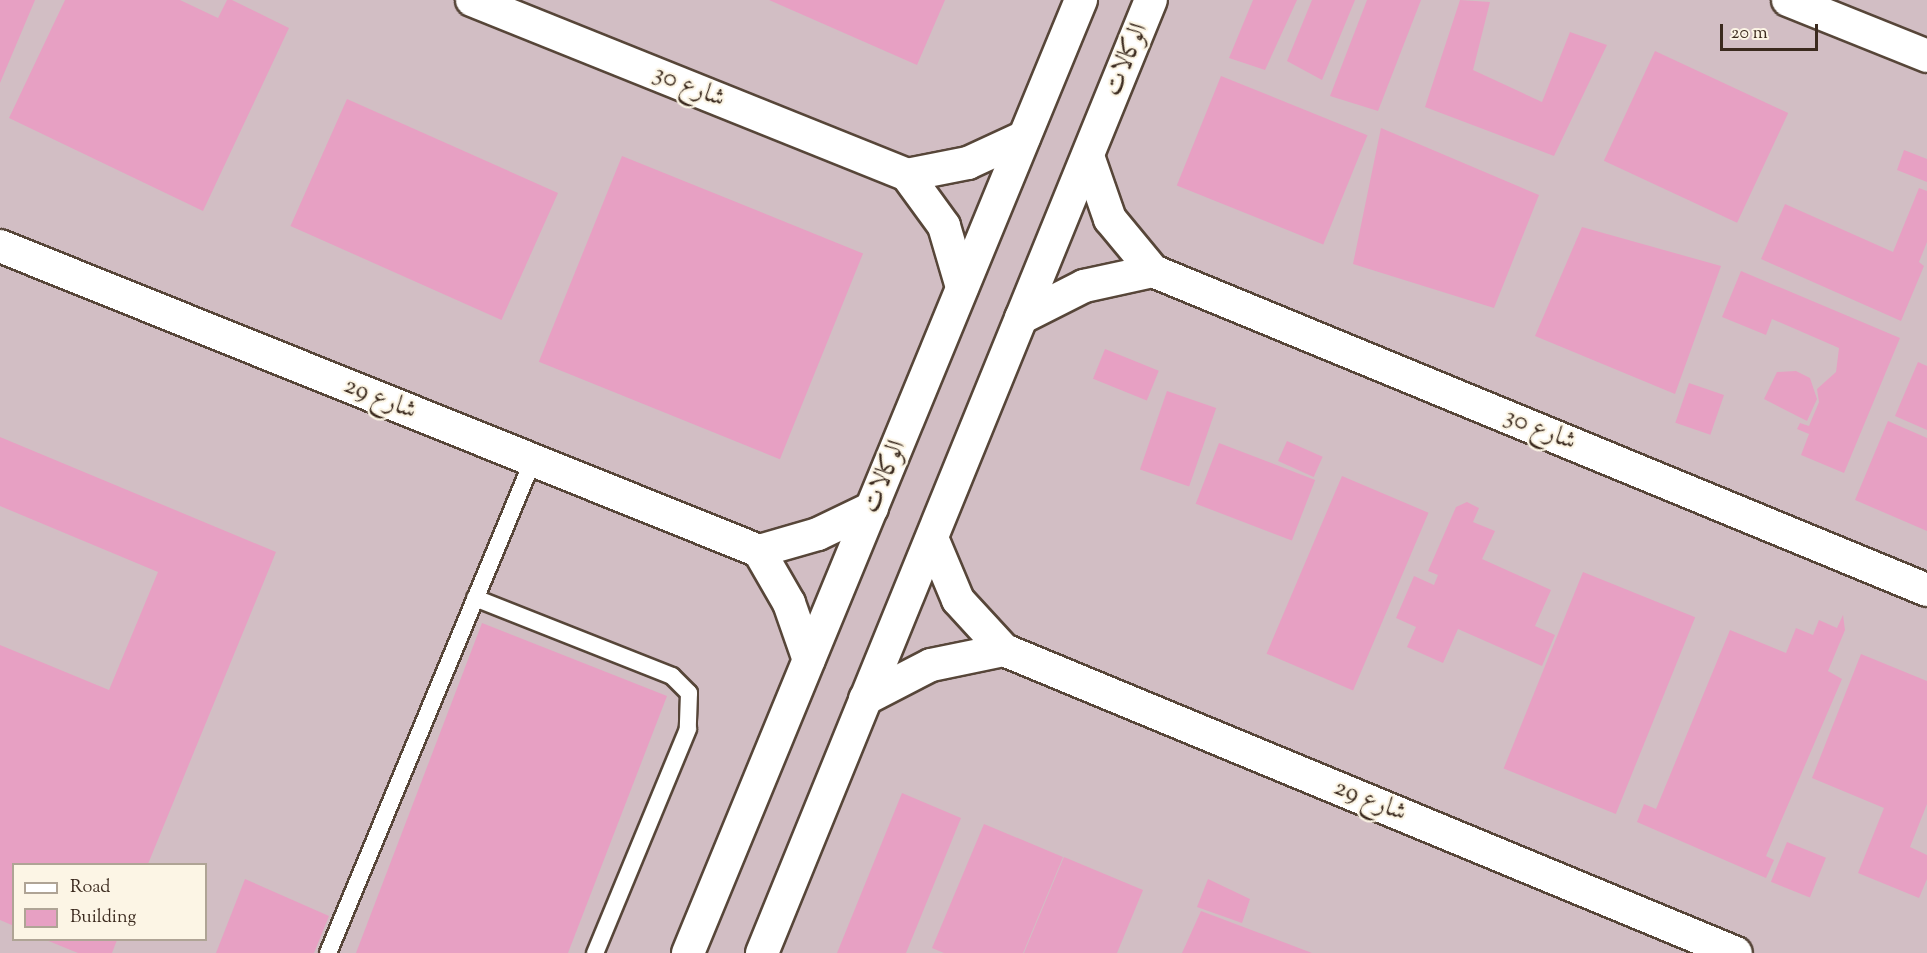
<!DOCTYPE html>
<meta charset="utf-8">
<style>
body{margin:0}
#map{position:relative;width:1927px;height:953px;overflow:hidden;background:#f8e8d2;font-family:"Sorts Mill Goudy",Amiri,serif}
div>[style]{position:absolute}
.industrial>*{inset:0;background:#d2bec4}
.building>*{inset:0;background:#e7a0c3;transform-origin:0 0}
.roads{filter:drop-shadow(2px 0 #574639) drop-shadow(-2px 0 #574639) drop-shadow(0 2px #574639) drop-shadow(0 -2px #574639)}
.lane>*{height:16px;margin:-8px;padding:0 8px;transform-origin:8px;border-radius:8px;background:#fff}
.street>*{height:32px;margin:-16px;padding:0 16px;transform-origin:16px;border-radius:16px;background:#fff}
span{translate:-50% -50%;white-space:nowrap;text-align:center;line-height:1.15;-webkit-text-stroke:4.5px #fcf5e5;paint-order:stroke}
.street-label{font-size:26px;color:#3b2a1e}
.legend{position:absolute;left:12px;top:863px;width:195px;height:78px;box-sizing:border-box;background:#fcf5e5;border:2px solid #afa495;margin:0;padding:8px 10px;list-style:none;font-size:18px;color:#3b2a1e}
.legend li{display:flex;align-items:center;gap:12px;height:30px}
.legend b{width:30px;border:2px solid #afa495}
.scale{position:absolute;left:1720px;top:24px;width:98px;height:27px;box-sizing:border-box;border:3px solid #3b2a1e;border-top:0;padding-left:8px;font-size:18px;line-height:21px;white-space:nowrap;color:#3b2a1e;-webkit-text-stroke:4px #fcf5e5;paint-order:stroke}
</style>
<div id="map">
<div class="industrial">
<i style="clip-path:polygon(evenodd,0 0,1927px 0,1927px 953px,0 953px,0 0,14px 864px,206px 864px,206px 940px,14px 940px,14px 864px)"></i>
</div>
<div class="building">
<i style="clip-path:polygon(0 0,35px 0,0 83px)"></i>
<i style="clip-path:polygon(65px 0,180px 0,218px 18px,227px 0,232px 0,289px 28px,203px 211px,9px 118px)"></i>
<i style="clip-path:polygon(769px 0,945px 0,917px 65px)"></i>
<i style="clip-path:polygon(1253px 0,1297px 0,1265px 70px,1229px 58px)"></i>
<i style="clip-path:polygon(1312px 0,1355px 0,1322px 80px,1287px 61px)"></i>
<i style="clip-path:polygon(1367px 0,1421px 0,1378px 111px,1330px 96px)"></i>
<i style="clip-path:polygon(1460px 0,1490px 2px,1473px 70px,1542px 102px,1570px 32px,1607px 45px,1554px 156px,1425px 107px)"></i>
<i style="left:1655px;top:51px;width:147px;height:121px;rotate:25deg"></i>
<i style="left:1221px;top:76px;width:158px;height:118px;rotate:22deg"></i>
<i style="left:347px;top:99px;width:231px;height:139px;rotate:24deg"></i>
<i style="clip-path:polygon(1381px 128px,1539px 195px,1494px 308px,1353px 264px)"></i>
<i style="clip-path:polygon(1904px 150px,1927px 159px,1927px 182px,1897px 170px)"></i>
<i style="left:622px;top:156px;width:260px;height:222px;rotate:22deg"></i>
<i style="clip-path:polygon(1919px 188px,1927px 191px,1927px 242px,1919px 262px,1924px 266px,1901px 321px,1761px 259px,1785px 204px,1893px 252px)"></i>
<i style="clip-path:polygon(1582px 227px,1721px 266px,1675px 394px,1535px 336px)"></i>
<i style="clip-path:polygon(1741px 271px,1900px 338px,1844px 473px,1801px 455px,1809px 434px,1797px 429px,1800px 423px,1809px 426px,1819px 402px,1817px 389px,1836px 372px,1839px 348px,1772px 319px,1766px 335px,1722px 317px)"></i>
<i style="left:1105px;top:349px;width:58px;height:32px;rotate:22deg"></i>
<i style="clip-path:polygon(1918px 362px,1927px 366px,1927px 430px,1895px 416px)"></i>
<i style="clip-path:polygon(1796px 371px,1810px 378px,1817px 399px,1807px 421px,1764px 399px,1777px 372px)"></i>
<i style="left:1689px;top:383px;width:37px;height:42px;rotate:19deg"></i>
<i style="left:1167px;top:391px;width:52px;height:83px;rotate:19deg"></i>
<i style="clip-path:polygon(1888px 421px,1927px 438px,1927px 531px,1855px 500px)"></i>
<i style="clip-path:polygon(0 437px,276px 552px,148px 864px,14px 864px,14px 926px,0 920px,0 645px,109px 690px,158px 572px,0 506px)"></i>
<i style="left:1287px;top:441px;width:39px;height:22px;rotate:24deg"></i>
<i style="left:1219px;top:443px;width:103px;height:65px;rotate:21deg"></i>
<i style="left:1342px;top:476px;width:94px;height:193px;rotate:23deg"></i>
<i style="clip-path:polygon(1467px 502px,1479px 508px,1473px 522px,1495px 531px,1482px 559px,1551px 590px,1535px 626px,1555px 635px,1542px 666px,1458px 629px,1443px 663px,1407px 647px,1416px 627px,1396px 618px,1414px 576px,1434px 585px,1438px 575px,1428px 571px,1456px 507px)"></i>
<i style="left:1583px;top:572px;width:121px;height:212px;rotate:22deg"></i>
<i style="clip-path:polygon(1843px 615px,1845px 630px,1828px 671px,1842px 679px,1766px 856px,1774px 860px,1766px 878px,1637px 822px,1644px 804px,1656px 809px,1730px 630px,1786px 653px,1796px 628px,1813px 635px,1819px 620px,1837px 628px)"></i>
<i style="clip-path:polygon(482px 623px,667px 696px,568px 953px,356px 953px)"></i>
<i style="clip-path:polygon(1861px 654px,1927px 681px,1927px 804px,1910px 847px,1927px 855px,1927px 879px,1919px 898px,1858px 873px,1884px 808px,1812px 778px)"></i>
<i style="clip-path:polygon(902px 793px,961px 818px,906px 953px,837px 953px)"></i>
<i style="clip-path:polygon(984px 824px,1063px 857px,1023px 953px,944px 953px,932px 948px)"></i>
<i style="left:1787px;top:842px;width:42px;height:43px;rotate:22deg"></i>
<i style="clip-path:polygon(1064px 857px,1143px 890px,1117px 953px,1024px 953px)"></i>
<i style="clip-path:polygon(245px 879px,329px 916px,314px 953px,216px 953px)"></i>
<i style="clip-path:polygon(1208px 879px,1250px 899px,1242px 923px,1197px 907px)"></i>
<i style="clip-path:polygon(1201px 911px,1312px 953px,1182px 953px)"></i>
<i style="clip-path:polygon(46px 940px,117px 940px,112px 953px,78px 953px)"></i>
</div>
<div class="roads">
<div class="lane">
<i style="left:475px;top:598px;width:212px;rotate:21.6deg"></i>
<i style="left:672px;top:676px;width:24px;rotate:45deg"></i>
<i style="left:689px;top:693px;width:36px;rotate:92deg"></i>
<i style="left:688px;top:729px;width:243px;rotate:112.5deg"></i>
<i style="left:328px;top:953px;width:534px;rotate:-67.42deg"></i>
</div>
<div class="street">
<i style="left:472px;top:0;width:469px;rotate:21.9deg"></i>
<i style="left:907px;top:175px;width:63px;rotate:54deg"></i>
<i style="left:944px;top:226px;width:64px;rotate:73.6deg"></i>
<i style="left:1788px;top:0;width:150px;rotate:21.9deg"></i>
<i style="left:1088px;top:156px;width:67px;rotate:70.8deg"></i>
<i style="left:1110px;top:219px;width:67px;rotate:50.4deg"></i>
<i style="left:1153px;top:271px;width:837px;rotate:22.4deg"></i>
<i style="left:907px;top:175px;width:62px;rotate:-11.1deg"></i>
<i style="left:968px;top:163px;width:62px;rotate:-24.9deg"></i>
<i style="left:0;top:246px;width:818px;rotate:21.89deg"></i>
<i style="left:759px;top:551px;width:60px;rotate:60deg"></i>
<i style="left:789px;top:603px;width:60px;rotate:70.7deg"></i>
<i style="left:1021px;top:318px;width:71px;rotate:-26.9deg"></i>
<i style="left:1084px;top:286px;width:71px;rotate:-12.3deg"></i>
<i style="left:932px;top:538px;width:67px;rotate:67.2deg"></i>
<i style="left:958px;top:600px;width:68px;rotate:47.4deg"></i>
<i style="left:1004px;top:650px;width:792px;rotate:22.49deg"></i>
<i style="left:759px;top:551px;width:61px;rotate:-16.1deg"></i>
<i style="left:818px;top:534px;width:60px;rotate:-25.7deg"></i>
<i style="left:865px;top:699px;width:74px;rotate:-27.3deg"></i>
<i style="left:931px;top:665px;width:75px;rotate:-11.6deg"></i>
<i style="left:688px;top:953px;width:1031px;rotate:-67.59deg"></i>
<i style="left:762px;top:953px;width:1029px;rotate:-67.8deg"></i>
</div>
</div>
<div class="street-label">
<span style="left:1127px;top:60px;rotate:-68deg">الوكالات</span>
<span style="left:689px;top:87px;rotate:22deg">شارع 30</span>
<span style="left:380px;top:399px;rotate:22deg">شارع 29</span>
<span style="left:1540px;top:430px;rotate:22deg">شارع 30</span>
<span style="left:885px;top:477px;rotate:-68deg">الوكالات</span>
<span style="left:1370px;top:801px;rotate:22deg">شارع 29</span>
</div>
<ul class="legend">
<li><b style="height:8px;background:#fff"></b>Road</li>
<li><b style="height:16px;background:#e7a0c3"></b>Building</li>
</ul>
<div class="scale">20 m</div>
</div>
